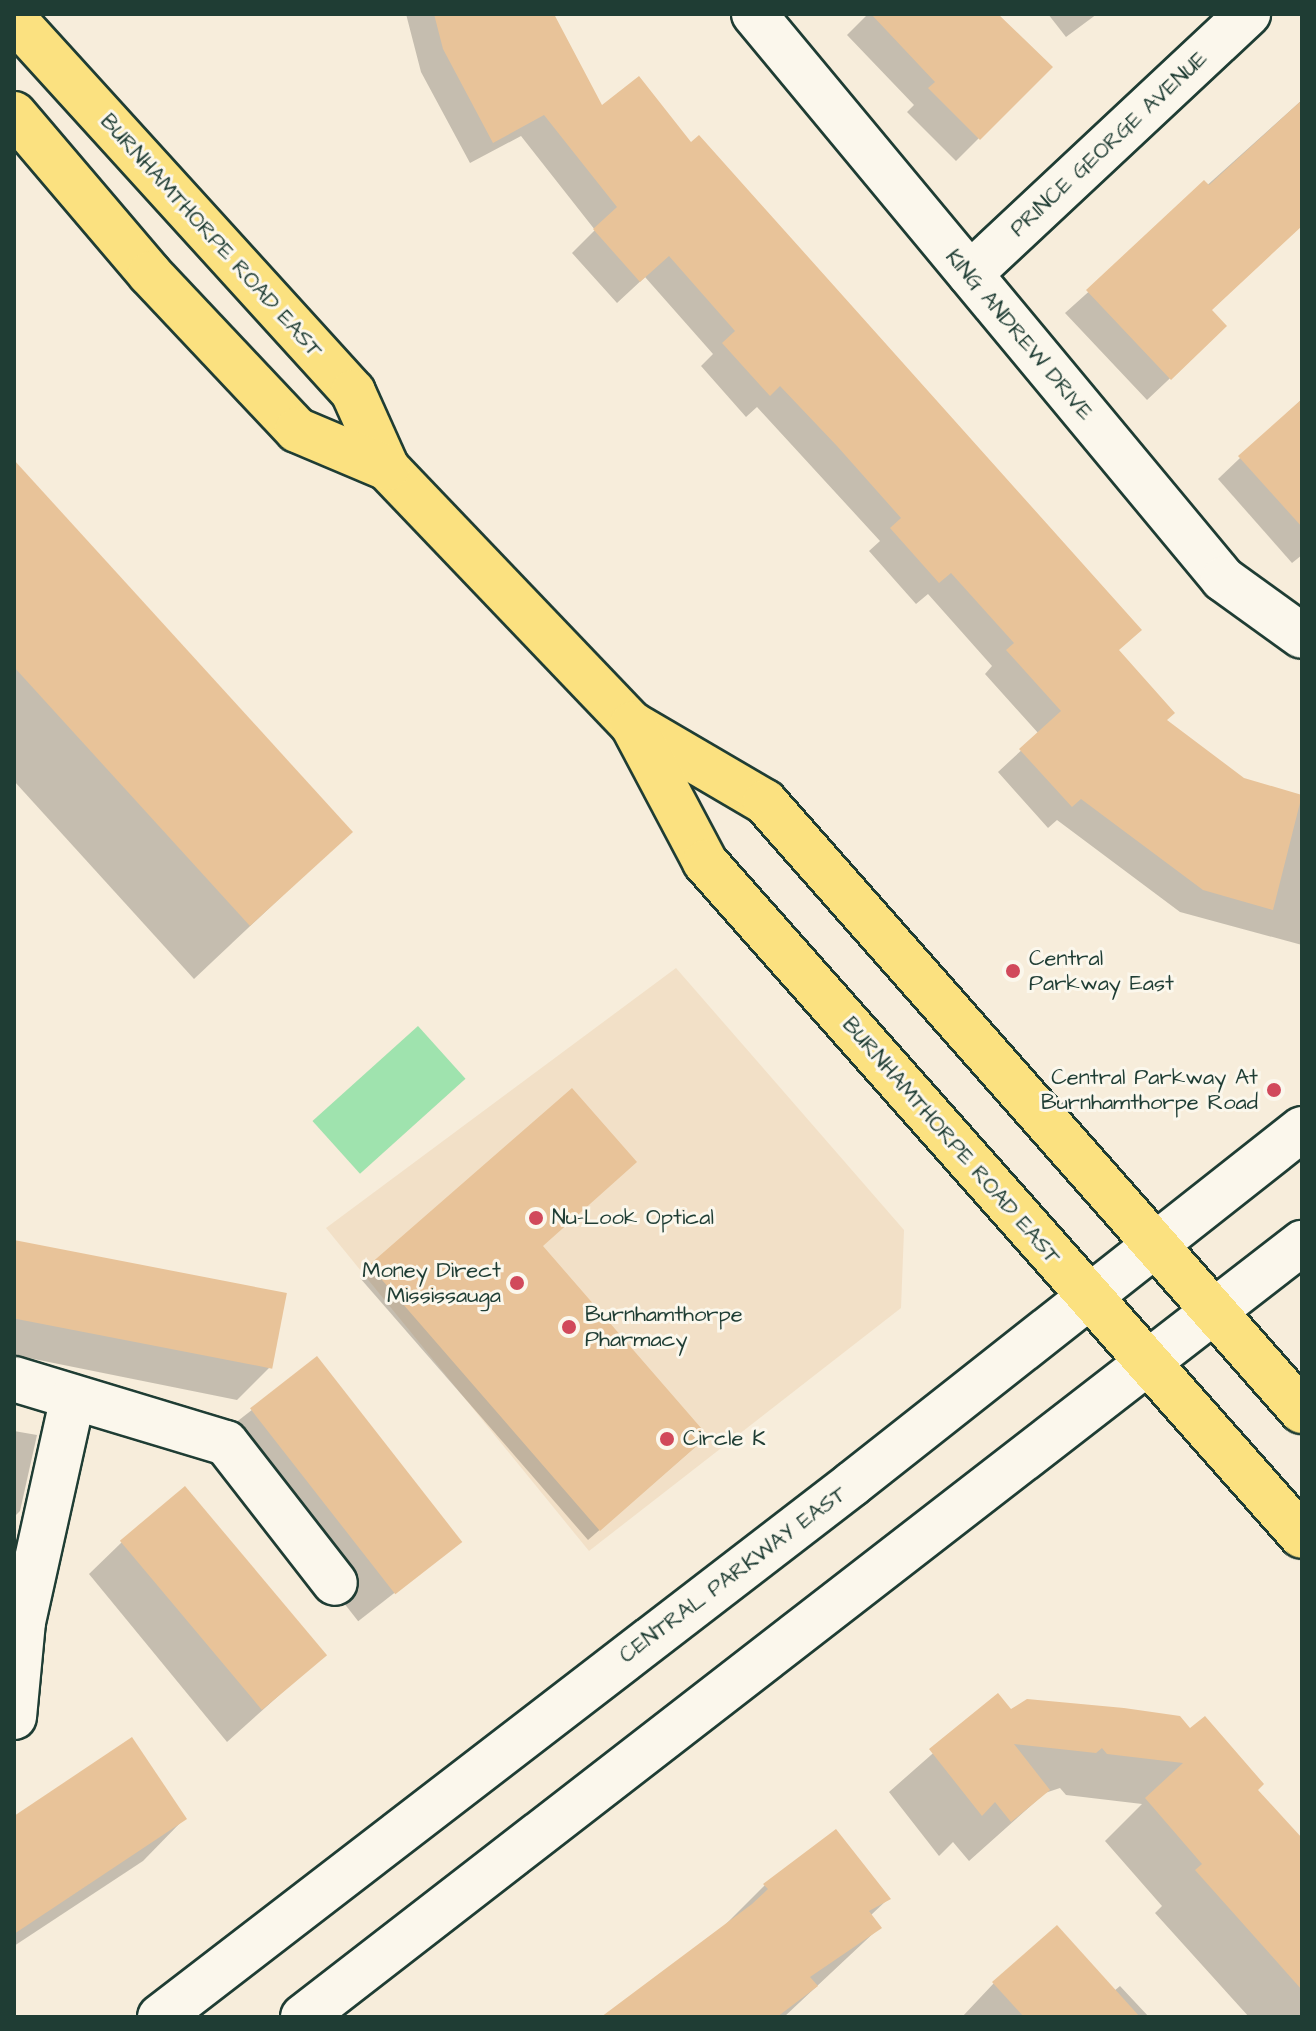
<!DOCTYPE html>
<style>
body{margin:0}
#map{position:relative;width:1316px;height:2031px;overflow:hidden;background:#f7eddb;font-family:"Architects Daughter",sans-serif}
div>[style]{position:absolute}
.built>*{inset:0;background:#f2e0c7}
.green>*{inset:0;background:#9fe3ae;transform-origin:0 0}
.shadow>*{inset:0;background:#0003;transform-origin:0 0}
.building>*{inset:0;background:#e8c399;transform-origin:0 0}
.roads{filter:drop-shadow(2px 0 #1f3d34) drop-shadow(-2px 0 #1f3d34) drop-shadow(0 2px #1f3d34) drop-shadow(0 -2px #1f3d34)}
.minor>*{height:44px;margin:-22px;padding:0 22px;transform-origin:22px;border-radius:22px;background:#fbf7ec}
.major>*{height:44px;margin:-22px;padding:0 22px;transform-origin:22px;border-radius:22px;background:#fbe180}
.dots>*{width:22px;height:22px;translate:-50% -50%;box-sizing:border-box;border:4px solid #fbf7ec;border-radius:50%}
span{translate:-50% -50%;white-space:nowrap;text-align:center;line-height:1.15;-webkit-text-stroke:6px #fbf7ec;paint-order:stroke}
.street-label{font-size:22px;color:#1f3d34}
.poi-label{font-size:22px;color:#1f3d34}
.left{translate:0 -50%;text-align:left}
.right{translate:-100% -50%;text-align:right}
.frame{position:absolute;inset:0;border:16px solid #1f3d34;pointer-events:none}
</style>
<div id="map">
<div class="built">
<i style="clip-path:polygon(676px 968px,904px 1230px,901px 1308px,589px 1551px,326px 1228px)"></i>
</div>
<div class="green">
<i style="left:418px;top:1026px;width:71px;height:142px;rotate:48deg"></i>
</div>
<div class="shadow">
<i style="clip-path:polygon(406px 14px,540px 14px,602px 108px,690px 145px,699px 137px,1139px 630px,1117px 651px,1165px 721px,1243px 780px,1302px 797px,1302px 945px,1180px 912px,1057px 820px,1048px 828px,998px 772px,1039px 734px,985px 674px,992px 666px,928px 594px,916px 604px,869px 551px,880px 541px,757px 407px,746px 417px,701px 366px,713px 354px,645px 277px,617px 303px,572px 253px,595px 230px,521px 136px,470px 163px,421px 72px)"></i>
<i style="clip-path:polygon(868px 14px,995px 14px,1050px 67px,956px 161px,907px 112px,914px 105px,847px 35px)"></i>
<i style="clip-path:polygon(1048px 14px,1097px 14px,1066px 37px)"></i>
<i style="clip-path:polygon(1302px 100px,1302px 224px,1210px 311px,1202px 348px,1147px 400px,1065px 313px)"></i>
<i style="clip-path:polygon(1302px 399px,1302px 555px,1292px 563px,1218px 479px)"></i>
<i style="clip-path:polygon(14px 463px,350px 832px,194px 979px,14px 781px)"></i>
<i style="clip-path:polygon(14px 1242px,270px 1367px,237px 1400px,14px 1355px)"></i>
<i style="clip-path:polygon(540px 1246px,695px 1447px,588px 1540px,360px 1278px,371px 1267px)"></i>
<i style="left:317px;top:1359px;width:232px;height:129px;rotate:52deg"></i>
<i style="clip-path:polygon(14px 1431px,37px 1435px,20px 1511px,14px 1517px)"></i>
<i style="clip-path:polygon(122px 1542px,323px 1656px,227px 1742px,89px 1574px)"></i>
<i style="clip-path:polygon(998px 1696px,1010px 1712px,1027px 1701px,1255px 1790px,1302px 1839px,1302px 2017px,1249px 2017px,1155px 1913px,1162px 1906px,1105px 1841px,1142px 1804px,1066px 1795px,1060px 1788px,1045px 1793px,969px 1861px,953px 1842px,939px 1856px,889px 1792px)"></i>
<i style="clip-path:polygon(14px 1818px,184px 1819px,143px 1861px,14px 1946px)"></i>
<i style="clip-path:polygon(765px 1885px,888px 1899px,870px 1916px,879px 1928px,784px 2017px,605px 2017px,723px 1927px)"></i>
<i style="clip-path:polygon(994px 1983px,1114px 1991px,1120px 1986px,1149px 2017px,962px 2017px)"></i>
</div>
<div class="building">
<i style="clip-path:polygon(434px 14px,554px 14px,602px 105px,639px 76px,691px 142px,699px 135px,1142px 630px,1119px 650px,1175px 713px,1167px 720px,1244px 778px,1302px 795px,1273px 910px,1203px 890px,1081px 799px,1072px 807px,1019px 749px,1061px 711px,1006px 650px,1014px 643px,951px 573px,939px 583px,890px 528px,901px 518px,837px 446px,780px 386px,770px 396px,722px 343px,735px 331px,669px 256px,640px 282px,593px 229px,617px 207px,544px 115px,493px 143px,443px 49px)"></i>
<i style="clip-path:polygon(871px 14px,998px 14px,1053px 67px,980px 140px,928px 88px,935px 82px)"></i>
<i style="clip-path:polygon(1302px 100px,1302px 226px,1212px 310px,1227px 326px,1171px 380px,1086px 290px,1204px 180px,1209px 185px)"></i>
<i style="clip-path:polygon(1302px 399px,1302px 527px,1238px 456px)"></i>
<i style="clip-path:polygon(14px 460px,353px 832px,250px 926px,14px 667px)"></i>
<i style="clip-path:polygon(572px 1088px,637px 1162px,543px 1246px,708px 1436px,600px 1531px,369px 1265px)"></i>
<i style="left:14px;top:1240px;width:278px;height:77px;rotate:11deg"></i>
<i style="left:317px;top:1356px;width:236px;height:85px;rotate:52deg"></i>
<i style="left:185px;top:1486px;width:221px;height:85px;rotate:50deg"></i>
<i style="clip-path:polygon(998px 1693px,1011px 1709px,1027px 1699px,1124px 1708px,1180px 1716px,1190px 1728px,1205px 1716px,1264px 1784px,1258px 1790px,1302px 1838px,1302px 1990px,1195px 1870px,1202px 1864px,1145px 1798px,1183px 1763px,1107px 1754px,1102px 1748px,1096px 1753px,1014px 1744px,1050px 1790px,1011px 1822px,995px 1802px,982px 1816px,929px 1749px)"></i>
<i style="clip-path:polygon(132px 1737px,187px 1819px,14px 1934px,14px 1816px)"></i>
<i style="clip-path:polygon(836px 1829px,891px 1899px,869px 1911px,882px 1928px,810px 1977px,818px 1986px,777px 2017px,601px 2017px,752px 1904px,768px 1889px,763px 1884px)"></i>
<i style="clip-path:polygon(1057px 1925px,1140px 2017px,1024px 2017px,992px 1982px)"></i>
</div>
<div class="roads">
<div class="minor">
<i style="left:754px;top:14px;width:734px;rotate:50.3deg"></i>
<i style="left:1223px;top:579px;width:97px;rotate:35.8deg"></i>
<i style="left:970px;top:274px;width:381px;rotate:-43.1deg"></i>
<i style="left:14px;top:1379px;width:221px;rotate:16.8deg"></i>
<i style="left:226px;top:1443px;width:177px;rotate:52.1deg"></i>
<i style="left:14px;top:1717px;width:95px;rotate:-84.6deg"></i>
<i style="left:23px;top:1622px;width:230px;rotate:-77.5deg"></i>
<i style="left:160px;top:2017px;width:873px;rotate:-37.6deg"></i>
<i style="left:852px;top:1484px;width:573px;rotate:-38.27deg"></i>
<i style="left:303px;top:2017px;width:1264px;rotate:-37.77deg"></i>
</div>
<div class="major">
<i style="left:14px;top:19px;width:504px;rotate:47.73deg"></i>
<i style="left:353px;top:392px;width:83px;rotate:65.9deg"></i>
<i style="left:387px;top:468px;width:354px;rotate:46.3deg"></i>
<i style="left:632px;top:724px;width:154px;rotate:30.4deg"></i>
<i style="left:765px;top:802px;width:812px;rotate:48.6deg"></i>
<i style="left:14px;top:114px;width:210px;rotate:49.6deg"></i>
<i style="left:150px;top:274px;width:214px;rotate:46.7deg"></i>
<i style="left:297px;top:430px;width:98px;rotate:22.9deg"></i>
<i style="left:632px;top:724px;width:156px;rotate:62.1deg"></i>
<i style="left:705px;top:862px;width:900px;rotate:48.47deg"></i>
</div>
</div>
<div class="dots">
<i style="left:1013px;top:971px;background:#d1495b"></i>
<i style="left:1274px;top:1090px;background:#d1495b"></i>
<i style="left:536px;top:1218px;background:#d1495b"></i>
<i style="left:517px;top:1283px;background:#d1495b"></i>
<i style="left:569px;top:1327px;background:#d1495b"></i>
<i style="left:667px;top:1439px;background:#d1495b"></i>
</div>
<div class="street-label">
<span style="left:1109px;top:144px;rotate:-43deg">PRINCE GEORGE AVENUE</span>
<span style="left:211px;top:236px;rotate:48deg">BURNHAMTHORPE ROAD EAST</span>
<span style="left:1019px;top:335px;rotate:50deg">KING ANDREW DRIVE</span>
<span style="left:951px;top:1141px;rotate:49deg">BURNHAMTHORPE ROAD EAST</span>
<span style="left:733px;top:1575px;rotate:-37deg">CENTRAL PARKWAY EAST</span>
</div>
<div class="poi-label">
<span class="left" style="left:1029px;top:971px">Central<br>Parkway East</span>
<span class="right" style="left:1258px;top:1090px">Central Parkway At<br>Burnhamthorpe Road</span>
<span class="left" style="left:552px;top:1218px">Nu-Look Optical</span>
<span class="right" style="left:501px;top:1283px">Money Direct<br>Mississauga</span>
<span class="left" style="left:585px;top:1327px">Burnhamthorpe<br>Pharmacy</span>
<span class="left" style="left:683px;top:1439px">Circle K</span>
</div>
<div class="frame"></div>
</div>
